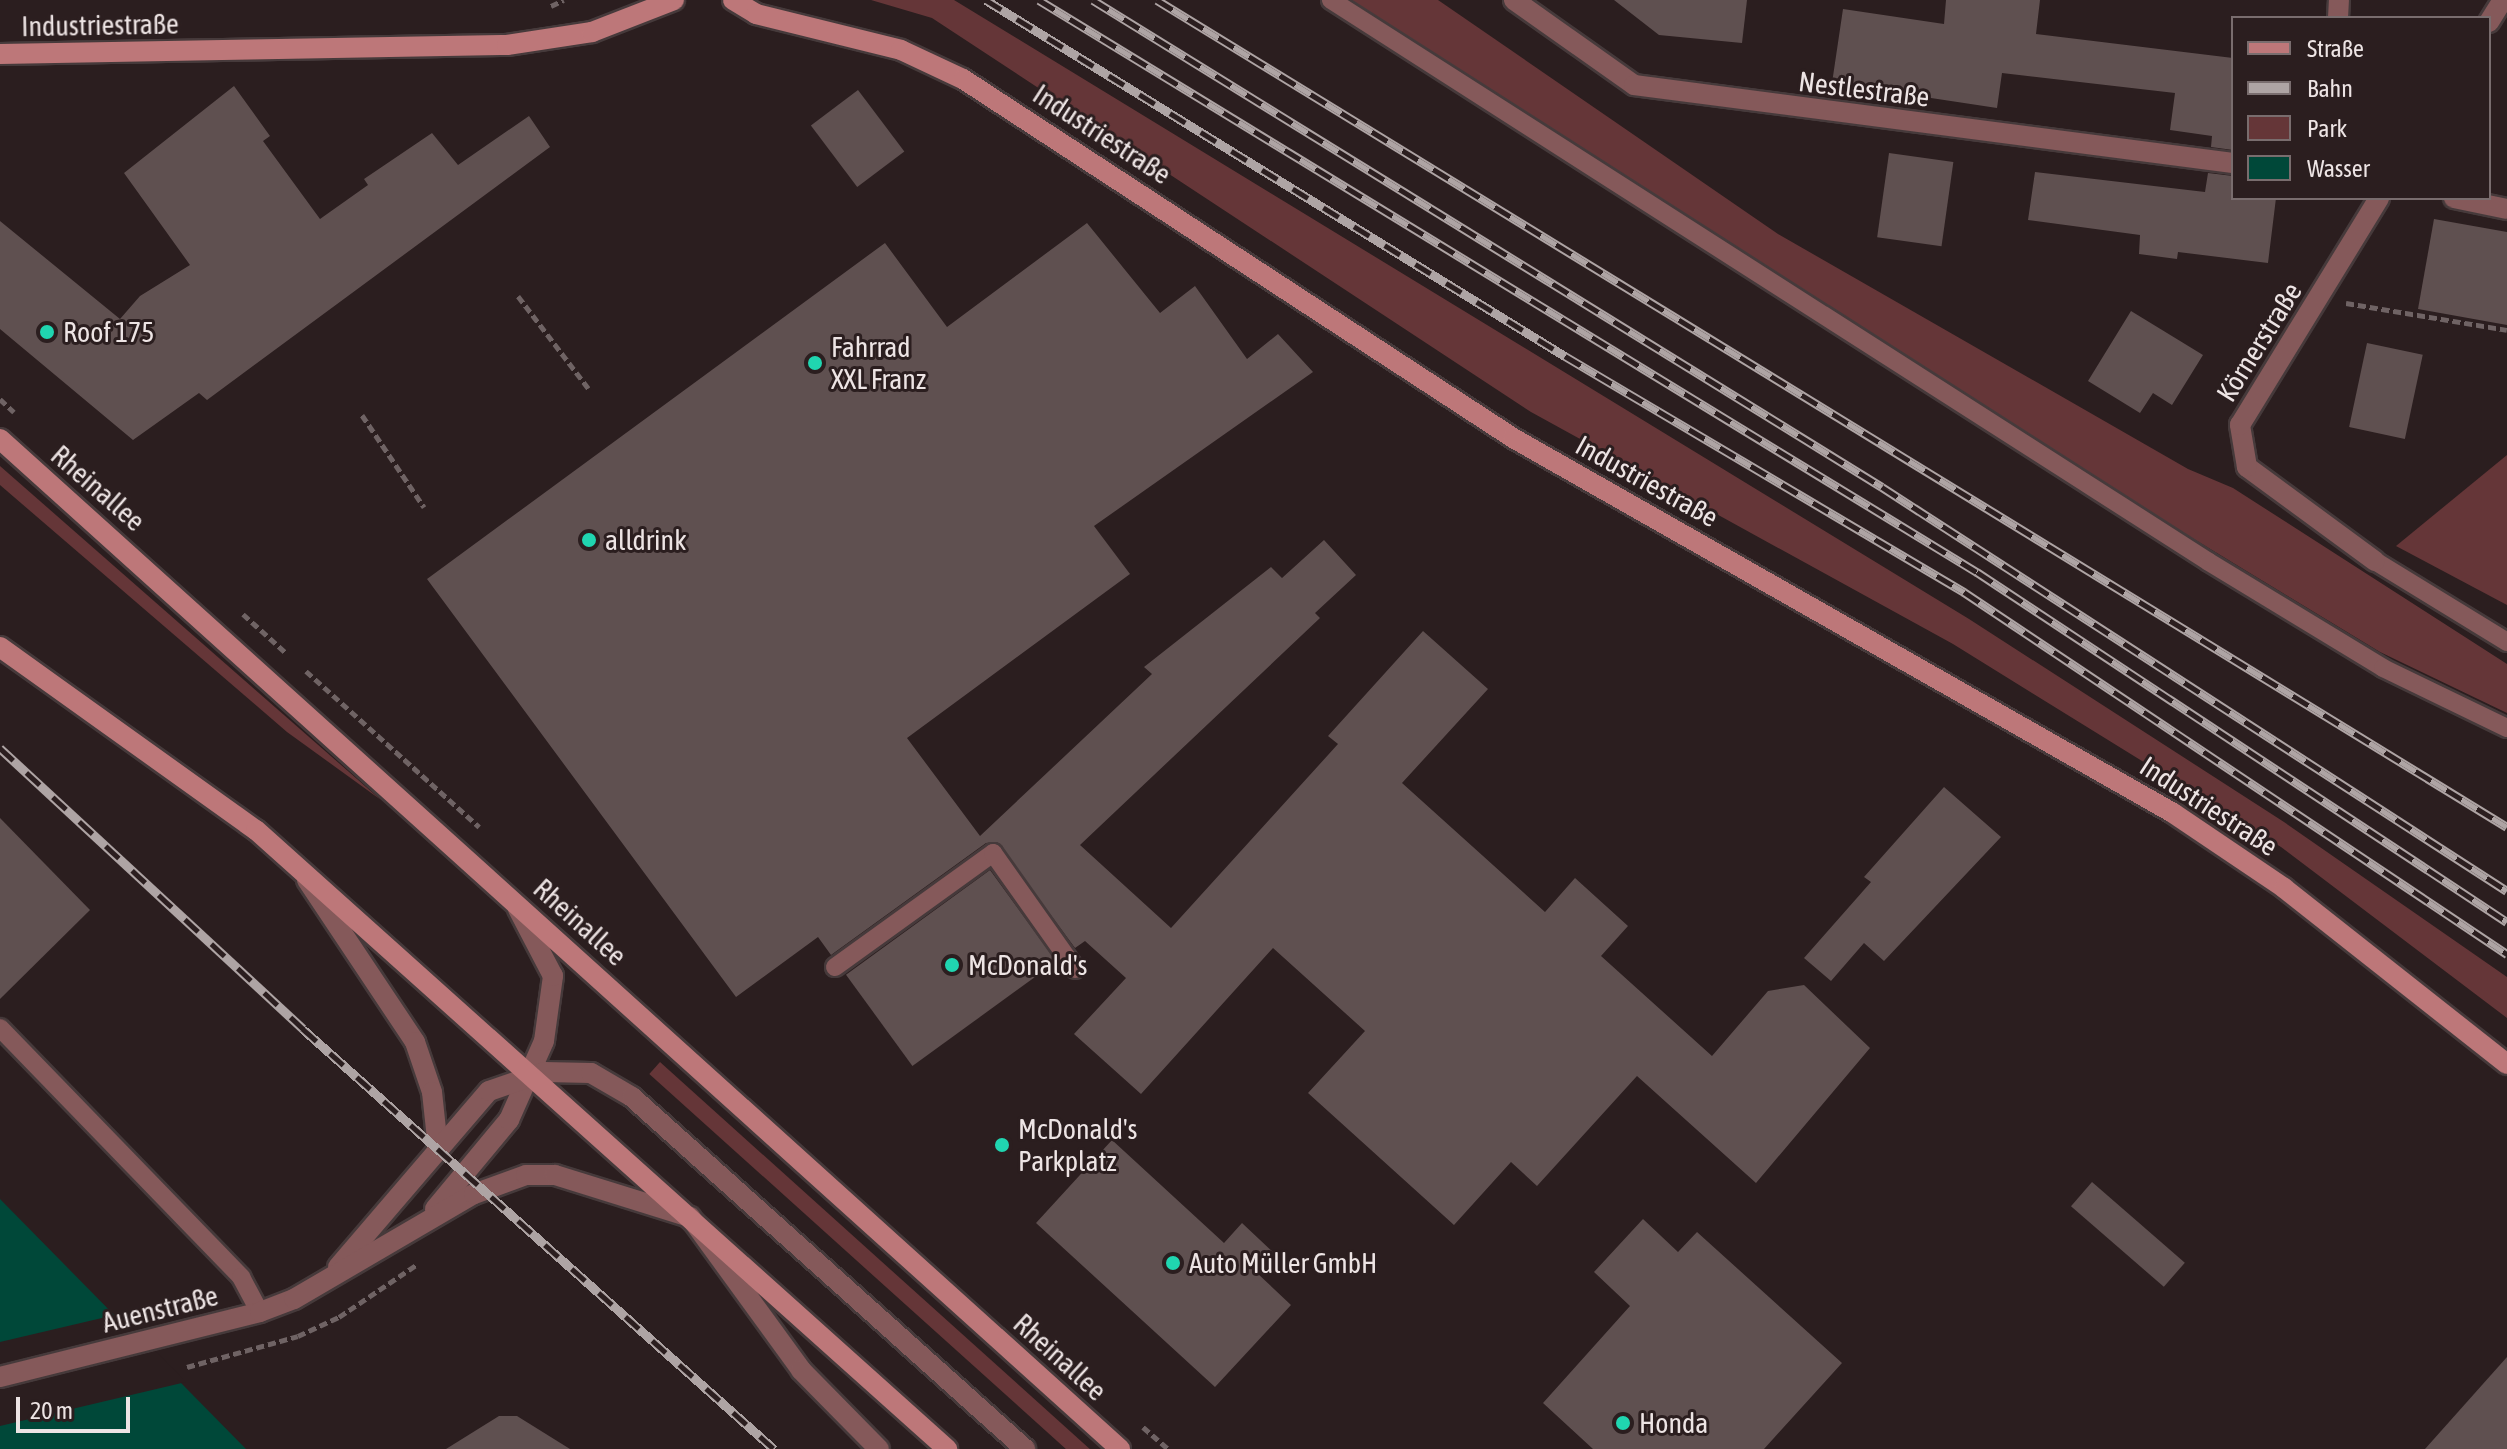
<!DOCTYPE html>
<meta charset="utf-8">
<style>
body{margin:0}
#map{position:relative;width:2507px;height:1449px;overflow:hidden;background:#2b1e1f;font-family:"Asap Condensed",sans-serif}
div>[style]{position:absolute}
.green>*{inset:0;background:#653638;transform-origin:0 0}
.water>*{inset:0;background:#004839}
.pier>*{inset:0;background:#2b1e1f}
.building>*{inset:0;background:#5f5050;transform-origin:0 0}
.path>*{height:5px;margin-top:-2.5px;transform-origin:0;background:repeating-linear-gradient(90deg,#6f6364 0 8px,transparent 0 12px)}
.roads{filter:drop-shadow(2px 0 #463a3b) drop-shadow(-2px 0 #463a3b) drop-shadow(0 2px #463a3b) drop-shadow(0 -2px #463a3b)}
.lane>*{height:18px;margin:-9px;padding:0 9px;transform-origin:9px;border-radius:9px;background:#85595a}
.street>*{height:20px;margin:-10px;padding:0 10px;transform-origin:10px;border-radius:10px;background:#85595a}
.secondary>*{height:20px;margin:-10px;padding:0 10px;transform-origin:10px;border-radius:10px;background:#bd7779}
.rail>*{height:9px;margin-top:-4.5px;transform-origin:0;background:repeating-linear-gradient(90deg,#2b1e1f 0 18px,#aea4a4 0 36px);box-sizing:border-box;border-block:2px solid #aea4a4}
.dots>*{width:22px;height:22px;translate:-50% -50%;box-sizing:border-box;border:4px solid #2b1e1f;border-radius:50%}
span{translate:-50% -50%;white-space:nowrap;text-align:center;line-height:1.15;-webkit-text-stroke:6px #2b1e1f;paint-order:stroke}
.street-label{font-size:28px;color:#ede4e4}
.poi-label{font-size:28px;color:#ede4e4}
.left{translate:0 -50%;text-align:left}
.legend{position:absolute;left:2231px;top:16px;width:260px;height:184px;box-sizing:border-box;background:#2b1e1f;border:2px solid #796d6e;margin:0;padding:10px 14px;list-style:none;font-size:24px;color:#ede4e4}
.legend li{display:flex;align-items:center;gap:16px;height:40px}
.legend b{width:40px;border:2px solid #796d6e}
.scale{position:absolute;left:16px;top:1397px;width:114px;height:36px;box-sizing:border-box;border:4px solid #ede4e4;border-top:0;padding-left:10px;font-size:24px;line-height:28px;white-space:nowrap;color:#ede4e4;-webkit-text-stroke:6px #2b1e1f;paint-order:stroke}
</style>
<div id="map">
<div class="green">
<i style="clip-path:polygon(871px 0,954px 0,1969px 619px,2284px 822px,2507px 977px,2507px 1018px,2281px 847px,1953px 644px,1531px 412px,932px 18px)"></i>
<i style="clip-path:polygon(1346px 0,1438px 0,1778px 234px,2188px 469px,2233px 488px,2507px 664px,2507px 713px,2380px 652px,1914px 369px)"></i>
<i style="clip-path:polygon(2507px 455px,2507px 605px,2396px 546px)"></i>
<i style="clip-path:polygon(0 466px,381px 800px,287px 732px,0 485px)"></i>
<i style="left:660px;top:1062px;width:579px;height:16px;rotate:42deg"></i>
</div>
<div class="water">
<i style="clip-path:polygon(0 1199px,246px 1449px,0 1449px)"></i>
</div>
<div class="pier">
<i style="clip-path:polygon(119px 1314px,186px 1382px,0 1426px,0 1342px)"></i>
</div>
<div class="building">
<i style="clip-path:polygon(1614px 0,1747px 0,1742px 43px,1659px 35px)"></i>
<i style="clip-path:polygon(1946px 0,2040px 0,2036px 34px,2233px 58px,2233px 150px,2211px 147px,2212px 136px,2170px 130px,2175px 93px,2002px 73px,1997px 108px,1832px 83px,1843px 9px,1944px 24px)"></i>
<i style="clip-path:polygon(234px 86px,270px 136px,263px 141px,320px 219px,368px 185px,364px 179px,432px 133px,458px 165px,529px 116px,550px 147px,207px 400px,199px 393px,133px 440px,0 329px,0 221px,120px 319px,140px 296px,190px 265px,124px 173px)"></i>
<i style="left:858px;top:90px;width:77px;height:59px;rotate:53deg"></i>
<i style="left:1889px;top:153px;width:65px;height:85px;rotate:8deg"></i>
<i style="clip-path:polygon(2035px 172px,2205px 192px,2208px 173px,2233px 176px,2233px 198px,2276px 198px,2268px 263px,2178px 252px,2177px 259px,2139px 254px,2140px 235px,2028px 220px)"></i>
<i style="clip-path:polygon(2434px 219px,2507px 232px,2507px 325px,2418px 309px)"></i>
<i style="clip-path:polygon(1087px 223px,1160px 313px,1195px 286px,1247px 359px,1278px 334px,1313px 372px,1094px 526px,1130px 574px,907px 738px,980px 836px,1152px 674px,1144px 667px,1271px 567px,1282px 578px,1324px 540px,1356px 575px,1315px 613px,1320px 618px,1080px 845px,1171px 928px,1338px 744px,1328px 736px,1423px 631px,1488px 689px,1402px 783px,1545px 912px,1575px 878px,1628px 926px,1601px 956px,1712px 1056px,1768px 991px,1804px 985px,1870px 1048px,1756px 1183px,1637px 1076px,1537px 1186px,1511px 1162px,1454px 1225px,1308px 1093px,1365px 1031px,1273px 948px,1141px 1094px,1074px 1034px,1126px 978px,1085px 941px,1075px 948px,997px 842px,986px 843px,831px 955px,818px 937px,736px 997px,427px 579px,885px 243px,947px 327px)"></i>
<i style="clip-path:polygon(2131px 311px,2203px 355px,2172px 405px,2153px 393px,2140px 413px,2088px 381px)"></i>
<i style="left:2367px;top:343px;width:57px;height:86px;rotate:12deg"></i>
<i style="clip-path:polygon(1944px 787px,2001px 837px,1884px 961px,1864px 943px,1831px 981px,1804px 958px,1871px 882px,1864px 877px)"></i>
<i style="clip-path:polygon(0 818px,90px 910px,0 999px)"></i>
<i style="left:990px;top:870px;width:113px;height:178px;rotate:54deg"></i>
<i style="clip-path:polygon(1112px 1140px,1224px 1243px,1242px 1223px,1275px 1254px,1257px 1273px,1291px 1305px,1215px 1387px,1036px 1223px)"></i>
<i style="left:2092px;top:1182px;width:123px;height:32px;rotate:41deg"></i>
<i style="clip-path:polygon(1643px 1219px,1678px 1252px,1697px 1232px,1842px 1363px,1764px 1449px,1593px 1449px,1543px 1403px,1630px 1306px,1594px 1272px)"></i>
<i style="clip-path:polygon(2507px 1357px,2507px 1449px,2425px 1449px)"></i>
<i style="clip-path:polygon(499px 1416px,517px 1416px,570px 1449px,446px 1449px)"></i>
</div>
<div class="path">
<i style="left:551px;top:6px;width:14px;rotate:-25deg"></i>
<i style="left:518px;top:296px;width:116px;rotate:52.7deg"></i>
<i style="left:2346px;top:303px;width:163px;rotate:9.5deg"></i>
<i style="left:0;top:399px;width:19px;rotate:43deg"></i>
<i style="left:362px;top:415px;width:111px;rotate:56deg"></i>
<i style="left:243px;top:614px;width:58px;rotate:42.2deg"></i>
<i style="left:306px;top:671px;width:233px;rotate:42deg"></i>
<i style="left:187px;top:1367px;width:115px;rotate:-15.6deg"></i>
<i style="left:298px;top:1336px;width:45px;rotate:-24.9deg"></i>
<i style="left:339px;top:1317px;width:93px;rotate:-34deg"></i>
<i style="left:1143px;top:1427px;width:33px;rotate:41deg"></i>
</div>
<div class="roads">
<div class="lane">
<i style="left:1331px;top:0;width:1042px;rotate:32.62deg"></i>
<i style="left:2209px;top:562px;width:204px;rotate:31.3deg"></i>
<i style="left:2383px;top:668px;width:138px;rotate:25.8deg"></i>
<i style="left:2375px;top:561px;width:155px;rotate:31.5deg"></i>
<i style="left:835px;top:967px;width:195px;rotate:-35.8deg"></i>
<i style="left:993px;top:853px;width:142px;rotate:54.7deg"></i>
<i style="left:0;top:1028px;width:347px;rotate:45.9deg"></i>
<i style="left:241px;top:1277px;width:40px;rotate:62deg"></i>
</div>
<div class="street">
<i style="left:1514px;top:0;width:147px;rotate:35.3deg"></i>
<i style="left:1634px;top:85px;width:604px;rotate:7.42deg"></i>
<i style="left:2338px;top:18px;width:18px;rotate:-87deg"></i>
<i style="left:2489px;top:22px;width:26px;rotate:-58deg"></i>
<i style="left:2454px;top:198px;width:54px;rotate:11.7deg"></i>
<i style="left:2375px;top:561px;width:159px;rotate:-143.7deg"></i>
<i style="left:2247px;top:467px;width:43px;rotate:-99.5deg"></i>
<i style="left:2240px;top:425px;width:266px;rotate:-58.5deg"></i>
<i style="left:307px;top:880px;width:195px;rotate:56.3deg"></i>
<i style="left:415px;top:1042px;width:53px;rotate:71.2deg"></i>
<i style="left:432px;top:1092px;width:56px;rotate:83.9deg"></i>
<i style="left:435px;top:1209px;width:116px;rotate:-50.3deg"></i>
<i style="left:509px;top:1120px;width:86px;rotate:-66.1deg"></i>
<i style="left:544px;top:1041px;width:66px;rotate:-82.1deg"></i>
<i style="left:553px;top:976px;width:76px;rotate:-117.6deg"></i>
<i style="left:338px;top:1267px;width:232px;rotate:-49.4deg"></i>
<i style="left:489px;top:1091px;width:58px;rotate:-19.1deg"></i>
<i style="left:544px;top:1072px;width:47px;rotate:1.2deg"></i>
<i style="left:591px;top:1073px;width:48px;rotate:30.3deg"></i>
<i style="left:632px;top:1097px;width:528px;rotate:41.85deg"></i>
<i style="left:0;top:1377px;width:268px;rotate:-14deg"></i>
<i style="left:260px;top:1312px;width:36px;rotate:-21deg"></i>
<i style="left:294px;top:1299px;width:208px;rotate:-30.3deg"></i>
<i style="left:474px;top:1194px;width:55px;rotate:-20.1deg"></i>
<i style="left:526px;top:1175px;width:29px"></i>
<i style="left:555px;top:1175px;width:141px;rotate:17.3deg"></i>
<i style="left:690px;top:1217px;width:189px;rotate:54deg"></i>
<i style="left:801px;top:1370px;width:111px;rotate:45.4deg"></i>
</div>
<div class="secondary">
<i style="left:733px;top:0;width:27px;rotate:31deg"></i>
<i style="left:756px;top:14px;width:149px;rotate:13.9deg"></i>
<i style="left:901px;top:50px;width:68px;rotate:25.1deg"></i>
<i style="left:963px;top:79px;width:657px;rotate:33.13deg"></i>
<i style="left:1513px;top:438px;width:759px;rotate:29.6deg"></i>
<i style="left:2173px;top:813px;width:134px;rotate:34deg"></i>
<i style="left:2284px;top:888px;width:284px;rotate:38.3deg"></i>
<i style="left:0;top:54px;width:507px;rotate:-1.02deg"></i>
<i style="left:507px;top:45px;width:86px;rotate:-8.7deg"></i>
<i style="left:592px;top:32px;width:88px;rotate:-21.3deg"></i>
<i style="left:0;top:439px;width:1508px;rotate:42.04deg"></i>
<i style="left:0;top:647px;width:315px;rotate:35.6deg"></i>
<i style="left:256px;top:830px;width:928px;rotate:41.85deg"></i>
</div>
</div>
<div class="rail">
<i style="left:986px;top:0;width:680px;rotate:31.59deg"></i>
<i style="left:1565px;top:356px;width:464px;rotate:30.6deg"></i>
<i style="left:1964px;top:592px;width:653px;rotate:33.69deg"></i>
<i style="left:1039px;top:0;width:1099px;rotate:31.38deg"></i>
<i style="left:1977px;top:572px;width:635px;rotate:33.44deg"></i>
<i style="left:1093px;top:0;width:927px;rotate:31.68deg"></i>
<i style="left:1882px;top:487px;width:744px;rotate:32.88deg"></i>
<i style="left:1157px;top:0;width:1583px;rotate:31.49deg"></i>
<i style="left:0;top:748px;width:413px;rotate:42.8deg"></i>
<i style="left:303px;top:1029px;width:631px;rotate:41.72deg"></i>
</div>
<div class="dots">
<i style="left:47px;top:332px;background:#20d5b0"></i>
<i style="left:815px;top:363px;background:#20d5b0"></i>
<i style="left:589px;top:540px;background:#20d5b0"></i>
<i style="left:952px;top:965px;background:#20d5b0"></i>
<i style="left:1002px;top:1145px;background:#20d5b0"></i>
<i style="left:1173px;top:1263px;background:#20d5b0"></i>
<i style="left:1623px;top:1423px;background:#20d5b0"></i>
</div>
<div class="street-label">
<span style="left:100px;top:25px;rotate:-1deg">Industriestraße</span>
<span style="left:1864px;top:89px;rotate:7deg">Nestlestraße</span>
<span style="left:1102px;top:134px;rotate:33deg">Industriestraße</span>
<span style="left:2259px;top:342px;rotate:-58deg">Körnerstraße</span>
<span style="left:1647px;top:481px;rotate:29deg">Industriestraße</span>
<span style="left:98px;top:488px;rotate:41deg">Rheinallee</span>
<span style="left:2209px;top:806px;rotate:33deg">Industriestraße</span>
<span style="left:580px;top:922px;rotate:42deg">Rheinallee</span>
<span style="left:160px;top:1309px;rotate:-14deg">Auenstraße</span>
<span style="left:1060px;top:1357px;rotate:42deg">Rheinallee</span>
</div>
<div class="poi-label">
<span class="left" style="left:63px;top:332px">Roof 175</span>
<span class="left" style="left:831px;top:363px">Fahrrad<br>XXL Franz</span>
<span class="left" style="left:605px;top:540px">alldrink</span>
<span class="left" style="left:968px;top:965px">McDonald's</span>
<span class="left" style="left:1018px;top:1145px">McDonald's<br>Parkplatz</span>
<span class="left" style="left:1189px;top:1263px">Auto Müller GmbH</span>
<span class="left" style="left:1639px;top:1423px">Honda</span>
</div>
<ul class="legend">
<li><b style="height:10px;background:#bd7779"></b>Straße</li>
<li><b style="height:10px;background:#aea4a4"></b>Bahn</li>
<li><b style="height:22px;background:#653638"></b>Park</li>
<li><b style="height:22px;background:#004839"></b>Wasser</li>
</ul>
<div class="scale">20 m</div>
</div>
